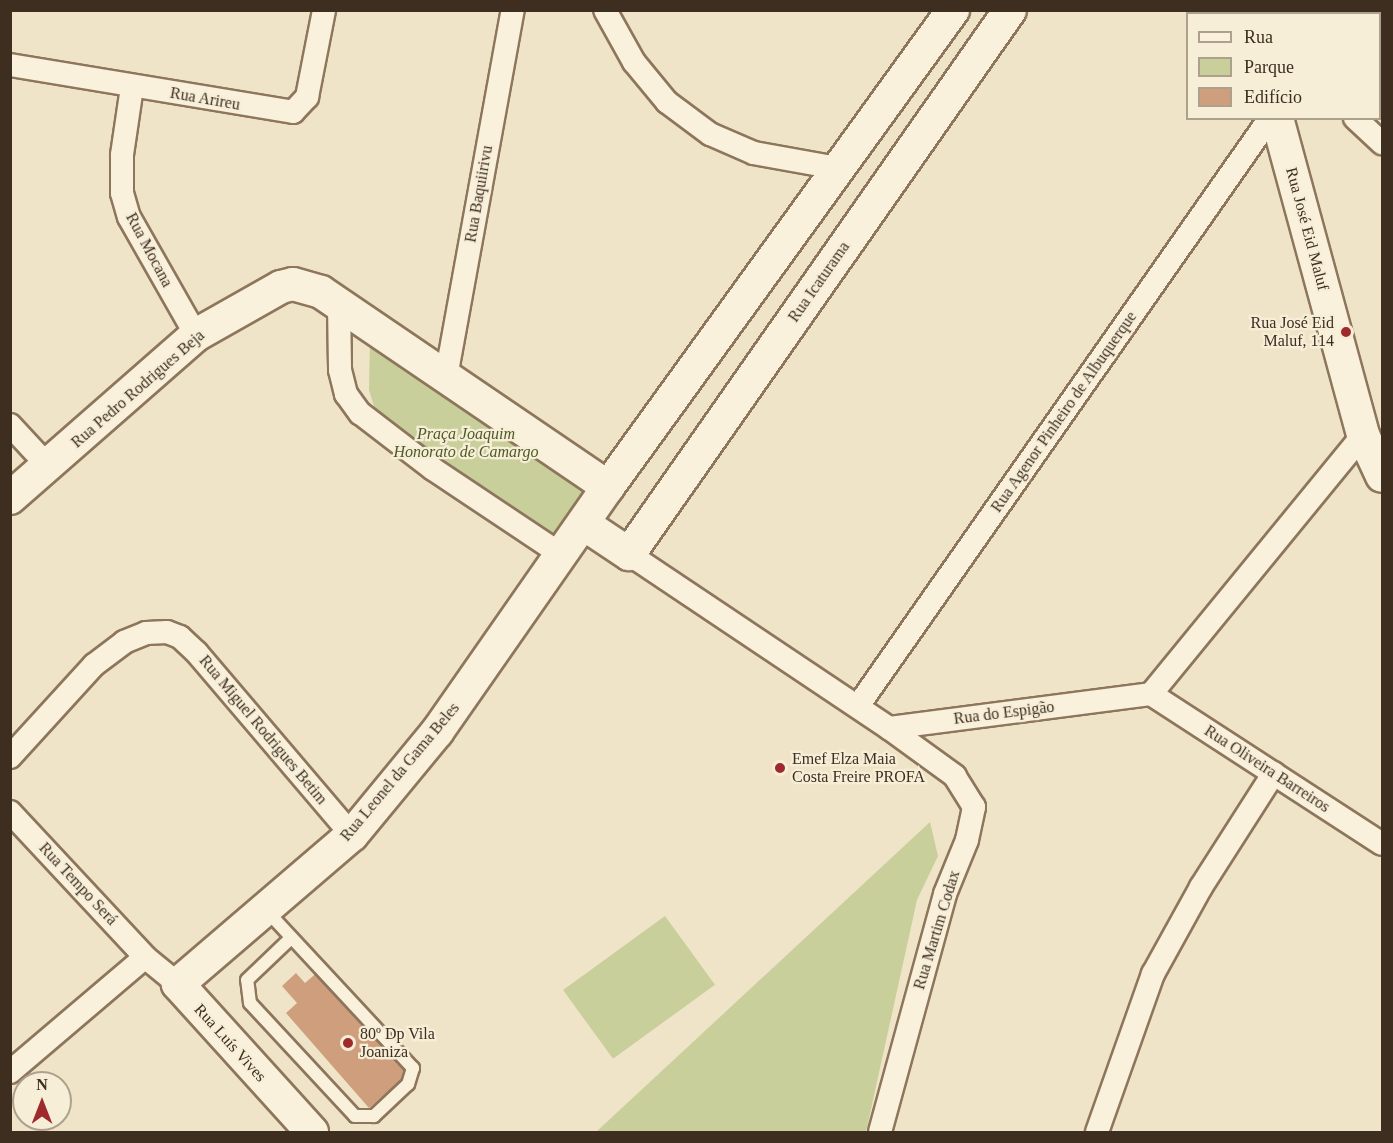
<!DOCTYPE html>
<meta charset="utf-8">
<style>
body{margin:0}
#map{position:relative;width:1393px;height:1143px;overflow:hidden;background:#f0e4c8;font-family:"Times New Roman",serif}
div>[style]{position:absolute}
.green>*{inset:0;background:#c9cf9b;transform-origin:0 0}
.building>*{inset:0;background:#cf9f7d}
.roads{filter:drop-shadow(2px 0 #8d765c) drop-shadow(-2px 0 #8d765c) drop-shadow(0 2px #8d765c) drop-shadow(0 -2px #8d765c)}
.lane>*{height:12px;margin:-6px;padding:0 6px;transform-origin:6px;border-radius:6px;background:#faf1dc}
.street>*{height:22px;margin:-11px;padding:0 11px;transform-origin:11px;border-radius:11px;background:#faf1dc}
.secondary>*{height:32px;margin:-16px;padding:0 16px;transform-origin:16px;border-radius:16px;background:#faf1dc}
.dots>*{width:16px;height:16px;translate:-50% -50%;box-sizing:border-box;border:3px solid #f7eed8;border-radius:50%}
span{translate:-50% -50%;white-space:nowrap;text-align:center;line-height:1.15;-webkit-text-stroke:4.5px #f7eed8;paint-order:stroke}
.street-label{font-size:16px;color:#3d2e20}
.poi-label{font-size:16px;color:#3d2e20}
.right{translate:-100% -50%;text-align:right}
.left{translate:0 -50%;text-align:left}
.park-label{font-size:16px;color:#4d5a26;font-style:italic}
.frame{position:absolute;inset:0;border:12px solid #3d2e20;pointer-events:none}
.legend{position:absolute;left:1186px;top:12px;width:195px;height:108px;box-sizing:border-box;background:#f7eed8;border:2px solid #ada18e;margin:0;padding:8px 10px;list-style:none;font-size:18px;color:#3d2e20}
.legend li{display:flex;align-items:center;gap:12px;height:30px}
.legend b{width:30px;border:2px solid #ada18e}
.north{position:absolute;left:12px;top:1071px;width:60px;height:60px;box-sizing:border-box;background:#f7eed8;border:2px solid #ada18e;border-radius:50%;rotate:0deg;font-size:16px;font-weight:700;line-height:24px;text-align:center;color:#3d2e20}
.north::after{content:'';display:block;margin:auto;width:21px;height:27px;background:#9e2a2b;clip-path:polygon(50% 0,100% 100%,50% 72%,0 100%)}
</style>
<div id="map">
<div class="green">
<i style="clip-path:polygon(370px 338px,595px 488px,556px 545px,387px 426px,375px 410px,369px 390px)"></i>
<i style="clip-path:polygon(930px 822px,938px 856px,917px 900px,866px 1132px,596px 1132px)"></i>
<i style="left:665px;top:916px;width:85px;height:126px;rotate:54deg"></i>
</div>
<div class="building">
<i style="clip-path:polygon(320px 970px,410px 1072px,369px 1108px,286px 1013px,297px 1003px,282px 986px,296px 973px,305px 983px)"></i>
</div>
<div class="roads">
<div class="lane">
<i style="left:266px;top:910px;width:216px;rotate:47.1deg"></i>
<i style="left:413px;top:1068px;width:17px;rotate:107deg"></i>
<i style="left:408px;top:1084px;width:47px;rotate:136.7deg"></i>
<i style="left:374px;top:1116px;width:19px;rotate:180deg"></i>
<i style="left:355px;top:1116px;width:154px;rotate:-132.9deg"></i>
<i style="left:250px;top:1003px;width:23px;rotate:-97deg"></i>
<i style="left:247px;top:980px;width:61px;rotate:-43.7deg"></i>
</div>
<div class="street">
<i style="left:605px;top:10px;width:60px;rotate:60.9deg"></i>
<i style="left:634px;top:62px;width:52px;rotate:50.5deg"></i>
<i style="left:667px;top:102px;width:54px;rotate:36.7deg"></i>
<i style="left:710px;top:134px;width:48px;rotate:23.4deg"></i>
<i style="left:754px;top:153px;width:84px;rotate:10.2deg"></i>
<i style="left:10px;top:65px;width:287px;rotate:9.4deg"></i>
<i style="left:293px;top:112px;width:21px;rotate:-47deg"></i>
<i style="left:307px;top:97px;width:89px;rotate:-78.9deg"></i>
<i style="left:132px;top:87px;width:69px;rotate:98.4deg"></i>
<i style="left:122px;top:155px;width:38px;rotate:90deg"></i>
<i style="left:122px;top:193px;width:25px;rotate:74deg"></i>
<i style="left:129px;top:217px;width:136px;rotate:60.4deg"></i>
<i style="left:1355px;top:118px;width:37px;rotate:43deg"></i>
<i style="left:339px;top:304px;width:66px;rotate:89.1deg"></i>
<i style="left:340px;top:370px;width:25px;rotate:76deg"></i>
<i style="left:346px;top:394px;width:24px;rotate:54deg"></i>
<i style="left:360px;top:413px;width:92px;rotate:37.5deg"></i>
<i style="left:433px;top:469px;width:155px;rotate:33.7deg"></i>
<i style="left:446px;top:377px;width:373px;rotate:-79.7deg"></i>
<i style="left:10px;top:425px;width:56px;rotate:47.2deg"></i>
<i style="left:629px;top:554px;width:313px;rotate:33.8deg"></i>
<i style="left:889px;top:728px;width:264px;rotate:-7.4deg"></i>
<i style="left:1151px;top:694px;width:335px;rotate:-50.7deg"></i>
<i style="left:1151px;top:694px;width:275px;rotate:33deg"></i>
<i style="left:858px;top:706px;width:718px;rotate:-54.98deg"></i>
<i style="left:10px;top:757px;width:125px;rotate:-47.6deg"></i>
<i style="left:94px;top:665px;width:38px;rotate:-37deg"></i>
<i style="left:124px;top:642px;width:24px;rotate:-22deg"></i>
<i style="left:146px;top:633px;width:21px;rotate:-3deg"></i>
<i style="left:167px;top:632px;width:14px;rotate:21deg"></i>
<i style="left:180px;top:637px;width:23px;rotate:43deg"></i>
<i style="left:197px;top:653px;width:239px;rotate:49.6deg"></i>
<i style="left:10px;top:812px;width:198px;rotate:47deg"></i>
<i style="left:145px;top:957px;width:43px;rotate:39.3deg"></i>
<i style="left:10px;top:1072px;width:177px;rotate:-40.4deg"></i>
<i style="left:880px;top:1132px;width:247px;rotate:-74.7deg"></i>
<i style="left:945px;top:894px;width:58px;rotate:-67.8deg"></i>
<i style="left:967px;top:840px;width:34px;rotate:-78deg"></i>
<i style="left:974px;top:807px;width:36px;rotate:-122deg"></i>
<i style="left:955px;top:776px;width:82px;rotate:-144deg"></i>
<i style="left:1097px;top:1132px;width:168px;rotate:-70.5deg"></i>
<i style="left:1153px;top:974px;width:99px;rotate:-61.1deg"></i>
<i style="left:1201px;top:887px;width:135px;rotate:-57.4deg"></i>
</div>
<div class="secondary">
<i style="left:1243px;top:10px;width:4px;rotate:76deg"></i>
<i style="left:1277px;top:118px;width:328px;rotate:74.8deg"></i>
<i style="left:1363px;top:435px;width:45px;rotate:65.1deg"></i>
<i style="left:10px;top:498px;width:247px;rotate:-41.2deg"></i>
<i style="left:196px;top:335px;width:98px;rotate:-29.5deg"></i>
<i style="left:281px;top:287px;width:12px;rotate:-14deg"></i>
<i style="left:293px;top:284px;width:29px;rotate:16deg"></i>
<i style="left:321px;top:292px;width:347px;rotate:34.2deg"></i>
<i style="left:584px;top:524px;width:54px;rotate:33.7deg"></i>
<i style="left:629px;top:554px;width:664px;rotate:-54.99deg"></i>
<i style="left:312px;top:1132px;width:200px;rotate:-132.2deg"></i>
<i style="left:178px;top:984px;width:229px;rotate:-40.6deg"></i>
<i style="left:352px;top:835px;width:134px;rotate:-50.5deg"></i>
<i style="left:437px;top:732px;width:299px;rotate:-55.1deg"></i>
<i style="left:608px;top:487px;width:589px;rotate:-54.12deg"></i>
</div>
</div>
<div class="dots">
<i style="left:1346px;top:332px;background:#9e2a2b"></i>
<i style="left:780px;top:768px;background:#9e2a2b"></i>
<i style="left:348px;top:1043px;background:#9e2a2b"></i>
</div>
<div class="street-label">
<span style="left:205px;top:99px;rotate:10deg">Rua Arireu</span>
<span style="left:479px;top:194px;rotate:-80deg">Rua Baquiirivu</span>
<span style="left:1307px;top:229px;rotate:75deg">Rua José Eid Maluf</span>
<span style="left:149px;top:250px;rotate:62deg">Rua Mocana</span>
<span style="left:819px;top:282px;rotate:-55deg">Rua Icaturama</span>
<span style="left:138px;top:389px;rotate:-41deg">Rua Pedro Rodrigues Beja</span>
<span style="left:1064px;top:412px;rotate:-55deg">Rua Agenor Pinheiro de Albuquerque</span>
<span style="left:1004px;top:713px;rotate:-7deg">Rua do Espigão</span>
<span style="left:263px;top:730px;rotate:50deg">Rua Miguel Rodrigues Betim</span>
<span style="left:1267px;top:769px;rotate:33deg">Rua Oliveira Barreiros</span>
<span style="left:400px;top:772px;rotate:-50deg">Rua Leonel da Gama Beles</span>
<span style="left:78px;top:884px;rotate:47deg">Rua Tempo Será</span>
<span style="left:937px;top:930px;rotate:-73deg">Rua Martim Codax</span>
<span style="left:230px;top:1043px;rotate:48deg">Rua Luís Vives</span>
</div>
<div class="poi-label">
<span class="right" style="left:1334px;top:332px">Rua José Eid<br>Maluf, 114</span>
<span class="left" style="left:792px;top:768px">Emef Elza Maia<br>Costa Freire PROFA</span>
<span class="left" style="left:360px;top:1043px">80º Dp Vila<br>Joaniza</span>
</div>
<div class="park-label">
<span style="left:466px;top:443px">Praça Joaquim<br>Honorato de Camargo</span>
</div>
<div class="frame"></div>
<ul class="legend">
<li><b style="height:8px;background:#faf1dc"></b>Rua</li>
<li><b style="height:16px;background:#c9cf9b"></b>Parque</li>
<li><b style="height:16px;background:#cf9f7d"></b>Edifício</li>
</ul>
<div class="north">N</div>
</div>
